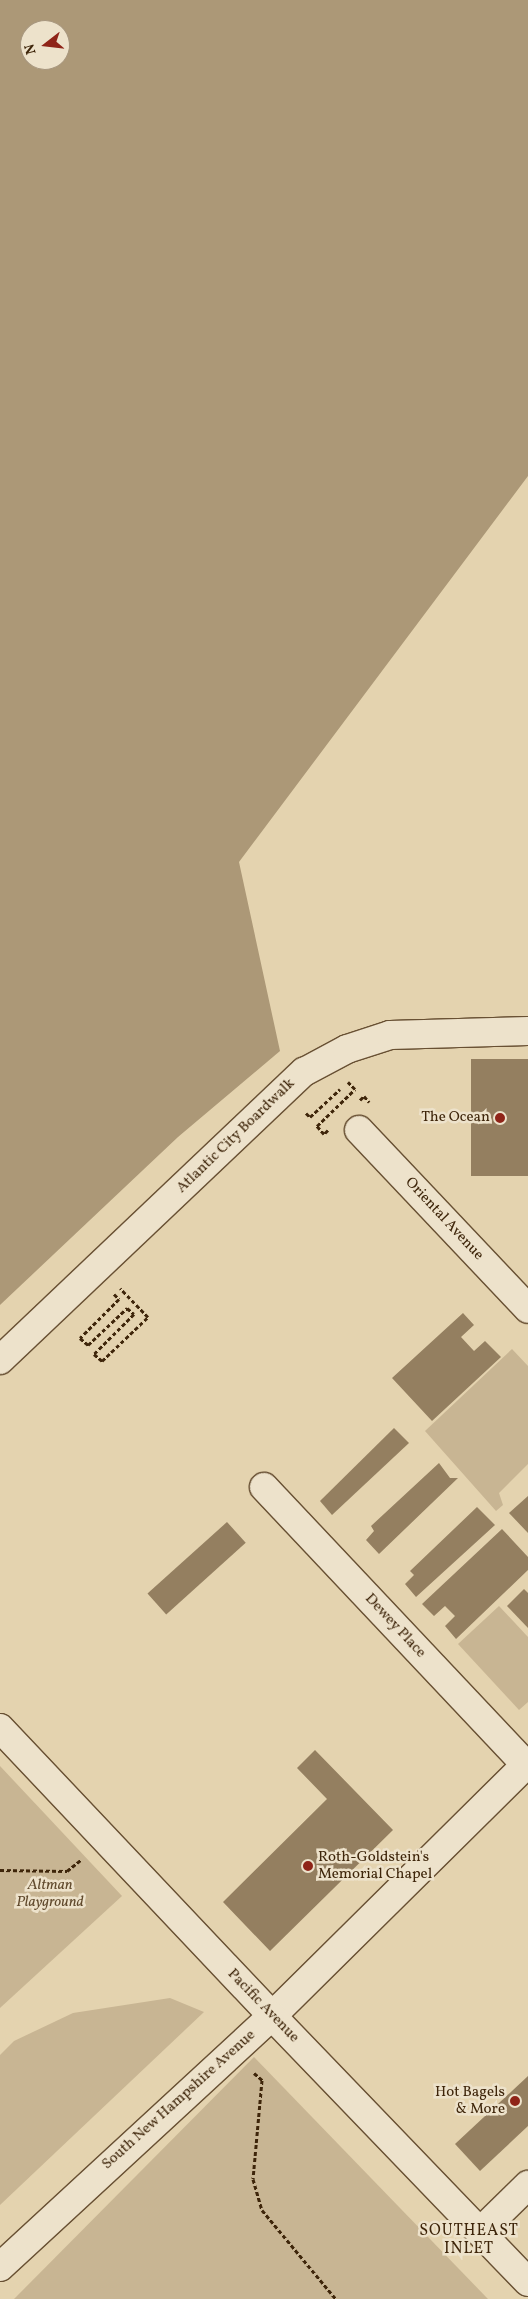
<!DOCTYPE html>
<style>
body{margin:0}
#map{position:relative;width:528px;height:2299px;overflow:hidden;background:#e4d3af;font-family:Vollkorn,serif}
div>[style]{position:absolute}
.green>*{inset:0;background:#c8b593}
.water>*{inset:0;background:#ac9877}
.building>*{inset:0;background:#947f60;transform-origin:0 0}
.path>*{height:3px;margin-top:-1.5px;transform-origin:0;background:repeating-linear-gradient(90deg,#3e250a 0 4px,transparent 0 6.5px)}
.roads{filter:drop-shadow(1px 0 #685033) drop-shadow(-1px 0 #685033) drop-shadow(0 1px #685033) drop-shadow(0 -1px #685033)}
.street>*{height:28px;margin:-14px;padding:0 14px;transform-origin:14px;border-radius:14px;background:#ede2cb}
.secondary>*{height:28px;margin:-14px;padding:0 14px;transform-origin:14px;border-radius:14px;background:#ede2cb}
.dots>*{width:14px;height:14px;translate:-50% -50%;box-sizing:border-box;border:2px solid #ede2cb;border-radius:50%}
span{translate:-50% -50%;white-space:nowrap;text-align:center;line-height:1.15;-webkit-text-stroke:5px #ede2cb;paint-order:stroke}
.poi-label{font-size:15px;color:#3e250a}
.right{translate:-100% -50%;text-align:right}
.left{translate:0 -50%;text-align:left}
.street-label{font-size:15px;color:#3e250a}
.park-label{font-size:15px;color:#60492c;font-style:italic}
.neighbourhood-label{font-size:16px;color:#3e250a;letter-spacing:1px}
.north{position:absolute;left:20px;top:20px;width:50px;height:50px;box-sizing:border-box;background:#ede2cb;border:1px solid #a7967e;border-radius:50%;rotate:254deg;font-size:14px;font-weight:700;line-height:20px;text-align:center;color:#3e250a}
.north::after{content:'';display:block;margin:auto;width:18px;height:22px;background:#8f2418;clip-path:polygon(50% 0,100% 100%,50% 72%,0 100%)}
</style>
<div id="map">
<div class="green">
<i style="clip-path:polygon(512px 1349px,528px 1366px,528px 1464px,499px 1493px,503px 1505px,496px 1511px,425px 1431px)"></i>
<i style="clip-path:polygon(499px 1606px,528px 1637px,528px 1702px,519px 1710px,458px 1644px)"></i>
<i style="clip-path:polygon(0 1766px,122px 1896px,0 2008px)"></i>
<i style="clip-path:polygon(170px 1998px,204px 2012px,0 2205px,0 2055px,14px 2041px,73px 2013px)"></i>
<i style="clip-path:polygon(254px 2057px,488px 2299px,14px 2299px)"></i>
</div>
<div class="water">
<i style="clip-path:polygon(evenodd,0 0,528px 0,528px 476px,239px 862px,280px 1051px,178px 1137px,0 1305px,0 0,30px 30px,60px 30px,60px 60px,30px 60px,30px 30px)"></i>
</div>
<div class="building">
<i style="left:528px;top:1059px;width:117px;height:57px;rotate:90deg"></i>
<i style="clip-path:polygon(463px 1313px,474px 1325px,461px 1337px,474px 1351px,485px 1341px,501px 1357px,432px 1421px,392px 1378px)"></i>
<i style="clip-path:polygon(394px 1428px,409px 1443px,332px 1515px,320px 1501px)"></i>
<i style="clip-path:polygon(439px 1463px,450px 1478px,458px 1478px,379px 1554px,366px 1540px,374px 1531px,371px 1526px)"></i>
<i style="clip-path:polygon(528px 1496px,528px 1533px,509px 1513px)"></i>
<i style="clip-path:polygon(477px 1507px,495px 1525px,416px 1597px,405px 1584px,414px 1575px,410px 1571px)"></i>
<i style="left:227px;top:1522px;width:28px;height:107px;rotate:48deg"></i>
<i style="clip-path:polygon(502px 1529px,528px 1557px,528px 1570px,456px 1639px,445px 1626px,455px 1616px,445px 1606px,434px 1616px,422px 1604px)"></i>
<i style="clip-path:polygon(524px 1589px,528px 1593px,528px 1628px,507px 1606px)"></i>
<i style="clip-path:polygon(315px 1750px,393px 1830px,270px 1951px,223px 1902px,327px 1799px,297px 1768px)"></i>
<i style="clip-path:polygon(528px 2076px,528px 2126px,480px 2171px,455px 2144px)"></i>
</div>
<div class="path">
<i style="left:360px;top:1100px;width:6px;rotate:-45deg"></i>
<i style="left:364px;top:1096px;width:8px;rotate:50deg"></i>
<i style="left:306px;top:1113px;width:6px;rotate:45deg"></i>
<i style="left:310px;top:1117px;width:41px;rotate:-43deg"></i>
<i style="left:328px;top:1130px;width:6px;rotate:135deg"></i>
<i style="left:324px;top:1134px;width:11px;rotate:-131deg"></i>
<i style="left:317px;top:1126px;width:53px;rotate:-44.2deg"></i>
<i style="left:355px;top:1089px;width:10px;rotate:-135deg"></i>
<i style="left:114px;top:1294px;width:7px;rotate:45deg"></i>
<i style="left:119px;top:1299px;width:55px;rotate:135deg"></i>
<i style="left:80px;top:1338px;width:11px;rotate:41deg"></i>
<i style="left:88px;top:1345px;width:54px;rotate:-43.5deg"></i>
<i style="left:127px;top:1308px;width:9px;rotate:41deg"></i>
<i style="left:134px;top:1314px;width:57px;rotate:135deg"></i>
<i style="left:94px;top:1354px;width:11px;rotate:41deg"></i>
<i style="left:102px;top:1361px;width:64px;rotate:-43.7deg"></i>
<i style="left:148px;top:1317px;width:40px;rotate:-134deg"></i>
<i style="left:0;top:1870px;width:67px;rotate:0.9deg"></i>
<i style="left:67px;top:1871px;width:19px;rotate:-39deg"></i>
<i style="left:254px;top:2073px;width:11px;rotate:41deg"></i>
<i style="left:262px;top:2080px;width:99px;rotate:95.2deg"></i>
<i style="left:253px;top:2179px;width:32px;rotate:74deg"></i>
<i style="left:262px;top:2210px;width:116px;rotate:50.3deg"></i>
</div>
<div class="roads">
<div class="street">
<i style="left:359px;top:1130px;width:246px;rotate:46.6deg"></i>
<i style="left:0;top:1360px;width:419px;rotate:-43.5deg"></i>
<i style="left:304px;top:1072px;width:49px;rotate:-28.1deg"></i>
<i style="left:347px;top:1049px;width:45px;rotate:-18deg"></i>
<i style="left:390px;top:1035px;width:138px;rotate:-1.7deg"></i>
<i style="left:264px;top:1487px;width:382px;rotate:46.7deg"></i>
<i style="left:0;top:1728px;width:396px;rotate:46.6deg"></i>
<i style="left:272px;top:2016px;width:360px;rotate:-44.7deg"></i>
<i style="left:481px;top:2231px;width:66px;rotate:-44.4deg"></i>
</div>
<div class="secondary">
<i style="left:0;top:2267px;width:370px;rotate:-42.7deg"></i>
<i style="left:272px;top:2016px;width:369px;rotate:46.1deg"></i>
</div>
</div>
<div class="dots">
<i style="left:500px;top:1118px;background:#8f2418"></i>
<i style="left:308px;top:1866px;background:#8f2418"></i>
<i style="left:515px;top:2101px;background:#8f2418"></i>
</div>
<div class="poi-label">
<span class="right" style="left:490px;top:1118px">The Ocean</span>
<span class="left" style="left:318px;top:1866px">Roth-Goldstein's<br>Memorial Chapel</span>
<span class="right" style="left:505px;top:2101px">Hot Bagels<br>&amp; More</span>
</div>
<div class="street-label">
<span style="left:236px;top:1136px;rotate:-44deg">Atlantic City Boardwalk</span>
<span style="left:444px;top:1219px;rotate:47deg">Oriental Avenue</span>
<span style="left:395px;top:1626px;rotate:47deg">Dewey Place</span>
<span style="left:263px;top:2006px;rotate:46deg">Pacific Avenue</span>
<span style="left:179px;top:2100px;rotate:-42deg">South New Hampshire Avenue</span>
</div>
<div class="park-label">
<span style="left:50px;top:1894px">Altman<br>Playground</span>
</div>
<div class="neighbourhood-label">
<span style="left:469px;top:2240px">SOUTHEAST<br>INLET</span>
</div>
<div class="north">N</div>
</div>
